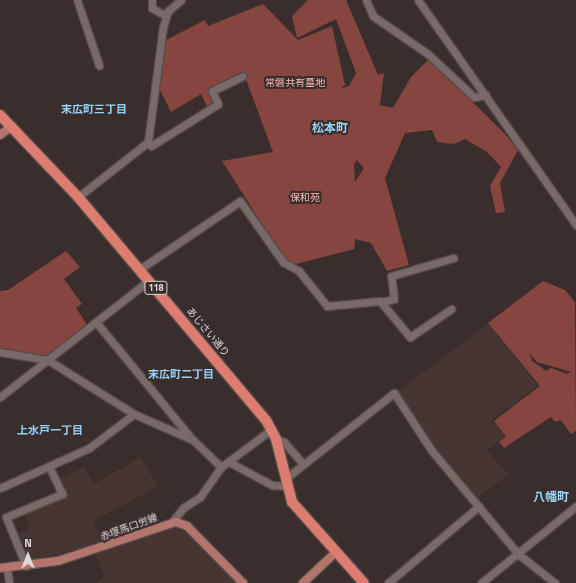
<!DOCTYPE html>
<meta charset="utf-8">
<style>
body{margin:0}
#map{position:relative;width:576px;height:583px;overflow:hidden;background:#392e2c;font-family:"Titillium Web","Noto Sans JP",sans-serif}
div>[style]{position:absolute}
.built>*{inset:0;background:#473532}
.green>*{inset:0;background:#86463f}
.roads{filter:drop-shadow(1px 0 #554c4a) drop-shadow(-1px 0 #554c4a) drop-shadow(0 1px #554c4a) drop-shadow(0 -1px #554c4a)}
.minor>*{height:7px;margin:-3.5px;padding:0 3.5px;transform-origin:3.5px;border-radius:3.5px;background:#776a68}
.major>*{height:8px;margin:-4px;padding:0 4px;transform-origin:4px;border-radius:4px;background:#b4756d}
.highway>*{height:10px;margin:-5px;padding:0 5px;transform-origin:5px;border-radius:5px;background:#dd7c70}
span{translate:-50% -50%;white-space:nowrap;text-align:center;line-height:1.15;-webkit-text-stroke:4px #392e2c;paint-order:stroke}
.shield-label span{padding:1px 3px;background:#392e2c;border:1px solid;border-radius:3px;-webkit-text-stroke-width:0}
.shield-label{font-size:9px;color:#ded7d6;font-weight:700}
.park-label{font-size:10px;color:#f9b9af}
.street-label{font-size:10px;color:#ded7d6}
.neighbourhood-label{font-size:11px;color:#97d0f6;font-weight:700}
.quarter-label{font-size:12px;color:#97d0f6;font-weight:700}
.north{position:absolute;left:8px;top:535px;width:40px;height:40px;-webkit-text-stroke:3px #392e2c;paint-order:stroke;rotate:0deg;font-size:11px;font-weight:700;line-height:16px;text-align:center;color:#ded7d6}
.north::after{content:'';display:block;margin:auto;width:14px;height:18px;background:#ded7d6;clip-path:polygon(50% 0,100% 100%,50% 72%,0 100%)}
</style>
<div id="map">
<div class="built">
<i style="clip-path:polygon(488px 324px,538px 386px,492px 420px,505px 437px,487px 450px,508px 474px,475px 500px,433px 450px,397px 392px)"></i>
<i style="clip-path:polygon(140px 457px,158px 486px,94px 521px,102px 540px,75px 550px,25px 561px,14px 535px,30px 529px,24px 512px,64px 495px,57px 480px,84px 467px,94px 484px)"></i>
<i style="clip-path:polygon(168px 528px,182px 530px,196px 539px,237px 583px,95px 583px,105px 577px,95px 553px)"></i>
</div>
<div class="green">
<i style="clip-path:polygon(evenodd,308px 0,346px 0,378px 75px,384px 73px,380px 105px,393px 108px,411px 77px,429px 59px,504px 133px,518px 150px,500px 183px,505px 212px,496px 213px,490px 186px,501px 167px,487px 152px,465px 139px,454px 144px,437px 142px,432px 130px,405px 133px,385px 178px,409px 265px,387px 271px,371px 243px,355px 239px,354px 249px,296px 264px,285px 260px,222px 161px,273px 152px,244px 74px,208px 91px,214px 102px,207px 106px,201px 94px,171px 112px,159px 88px,164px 41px,205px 20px,208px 26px,263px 4px,298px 40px,332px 26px,345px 85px,340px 89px,349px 86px,356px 73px,336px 19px,297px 38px,292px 16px,308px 0,357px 160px,364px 168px,355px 182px,354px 164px,357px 160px)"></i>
<i style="clip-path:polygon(66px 251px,80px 267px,64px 279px,82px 304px,76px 308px,88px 326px,46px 358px,0 350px,0 291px,8px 290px)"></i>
<i style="clip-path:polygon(evenodd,543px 281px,565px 290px,575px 302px,576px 431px,571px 434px,561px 420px,555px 422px,551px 417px,504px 448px,499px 442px,506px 437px,494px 421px,540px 386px,488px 323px,543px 281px,529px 353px,537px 362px,571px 372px,567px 374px,551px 368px,546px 371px,532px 361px,529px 353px)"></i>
</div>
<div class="roads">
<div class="minor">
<i style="left:77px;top:0;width:69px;rotate:71.3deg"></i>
<i style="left:152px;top:0;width:8px;rotate:90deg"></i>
<i style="left:152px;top:8px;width:16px;rotate:30deg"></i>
<i style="left:366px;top:0;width:17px;rotate:66deg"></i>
<i style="left:373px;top:16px;width:67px;rotate:34.6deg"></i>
<i style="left:428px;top:54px;width:63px;rotate:43.1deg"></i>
<i style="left:474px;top:97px;width:12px;rotate:-9deg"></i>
<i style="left:418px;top:0;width:275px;rotate:54.9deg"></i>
<i style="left:151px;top:146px;width:79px;rotate:-32.1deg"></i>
<i style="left:218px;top:104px;width:14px;rotate:-115deg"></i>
<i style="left:212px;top:91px;width:34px;rotate:-26deg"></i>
<i style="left:78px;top:197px;width:89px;rotate:-38.2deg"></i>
<i style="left:148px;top:142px;width:116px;rotate:-82.6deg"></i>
<i style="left:163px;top:27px;width:17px;rotate:-73deg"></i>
<i style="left:168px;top:11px;width:17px;rotate:-40deg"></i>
<i style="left:140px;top:269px;width:121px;rotate:-34.2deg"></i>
<i style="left:240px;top:201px;width:75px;rotate:54.8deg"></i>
<i style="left:283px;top:262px;width:18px;rotate:29deg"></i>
<i style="left:299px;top:271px;width:45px;rotate:51.3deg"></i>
<i style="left:327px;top:306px;width:53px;rotate:-5.4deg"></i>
<i style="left:380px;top:301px;width:47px;rotate:50.2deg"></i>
<i style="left:410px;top:337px;width:50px;rotate:-34.3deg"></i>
<i style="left:381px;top:302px;width:13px;rotate:-13deg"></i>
<i style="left:394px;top:299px;width:23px;rotate:-97deg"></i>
<i style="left:391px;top:276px;width:65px;rotate:-16.2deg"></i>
<i style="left:96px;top:322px;width:150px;rotate:50.7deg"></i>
<i style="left:0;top:352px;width:49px;rotate:9.5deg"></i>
<i style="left:48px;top:360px;width:102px;rotate:32.1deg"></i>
<i style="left:134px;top:414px;width:64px;rotate:23.8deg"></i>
<i style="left:193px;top:440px;width:39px;rotate:44deg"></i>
<i style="left:0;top:397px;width:189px;rotate:-38.1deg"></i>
<i style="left:276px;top:439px;width:9px;rotate:21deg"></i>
<i style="left:284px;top:442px;width:29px;rotate:49deg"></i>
<i style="left:229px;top:462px;width:49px;rotate:28.1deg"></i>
<i style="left:272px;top:485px;width:14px;rotate:4deg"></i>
<i style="left:285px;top:479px;width:139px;rotate:-38.3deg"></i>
<i style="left:394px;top:393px;width:69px;rotate:56.8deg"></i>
<i style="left:432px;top:451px;width:134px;rotate:50.1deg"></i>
<i style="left:518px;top:554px;width:47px;rotate:38.1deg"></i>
<i style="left:0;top:488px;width:98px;rotate:-24.2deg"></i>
<i style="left:89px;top:448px;width:56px;rotate:-37.1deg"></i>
<i style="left:171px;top:523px;width:19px;rotate:-51deg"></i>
<i style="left:183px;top:508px;width:20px;rotate:-33deg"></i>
<i style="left:200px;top:497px;width:37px;rotate:-55deg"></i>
<i style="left:221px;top:467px;width:64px;rotate:-36.7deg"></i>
<i style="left:26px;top:566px;width:53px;rotate:-112.2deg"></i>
<i style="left:6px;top:517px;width:61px;rotate:-22.3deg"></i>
<i style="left:62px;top:494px;width:29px;rotate:-115deg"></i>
<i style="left:7px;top:568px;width:15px;rotate:82deg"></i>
<i style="left:388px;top:583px;width:119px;rotate:-40.2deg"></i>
<i style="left:481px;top:583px;width:122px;rotate:-39deg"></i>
</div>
<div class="major">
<i style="left:0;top:135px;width:15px;rotate:-37deg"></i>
<i style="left:0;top:568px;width:58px;rotate:-6.9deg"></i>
<i style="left:58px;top:561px;width:124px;rotate:-18.3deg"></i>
<i style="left:176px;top:522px;width:12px;rotate:20deg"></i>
<i style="left:187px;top:526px;width:80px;rotate:45.5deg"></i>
<i style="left:303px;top:583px;width:45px;rotate:-43.2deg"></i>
</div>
<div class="highway">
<i style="left:0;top:115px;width:113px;rotate:46.4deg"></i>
<i style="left:78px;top:197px;width:292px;rotate:49.9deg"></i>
<i style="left:266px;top:420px;width:21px;rotate:62deg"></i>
<i style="left:276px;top:439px;width:65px;rotate:75.7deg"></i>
<i style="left:292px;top:502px;width:108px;rotate:48.4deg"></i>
</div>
</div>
<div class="shield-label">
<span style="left:156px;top:288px">118</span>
</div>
<div class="park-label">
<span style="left:295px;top:83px">常磐共有墓地</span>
<span style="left:305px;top:198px">保和苑</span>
</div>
<div class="street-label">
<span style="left:208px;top:332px;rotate:50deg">あじさい通り</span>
<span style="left:129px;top:527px;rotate:-20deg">赤塚馬口労線</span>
</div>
<div class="neighbourhood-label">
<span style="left:94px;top:109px">末広町三丁目</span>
<span style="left:181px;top:374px">末広町二丁目</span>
<span style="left:50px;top:430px">上水戸一丁目</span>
</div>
<div class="quarter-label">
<span style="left:330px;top:128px">松本町</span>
<span style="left:551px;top:497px">八幡町</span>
</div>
<div class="north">N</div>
</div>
